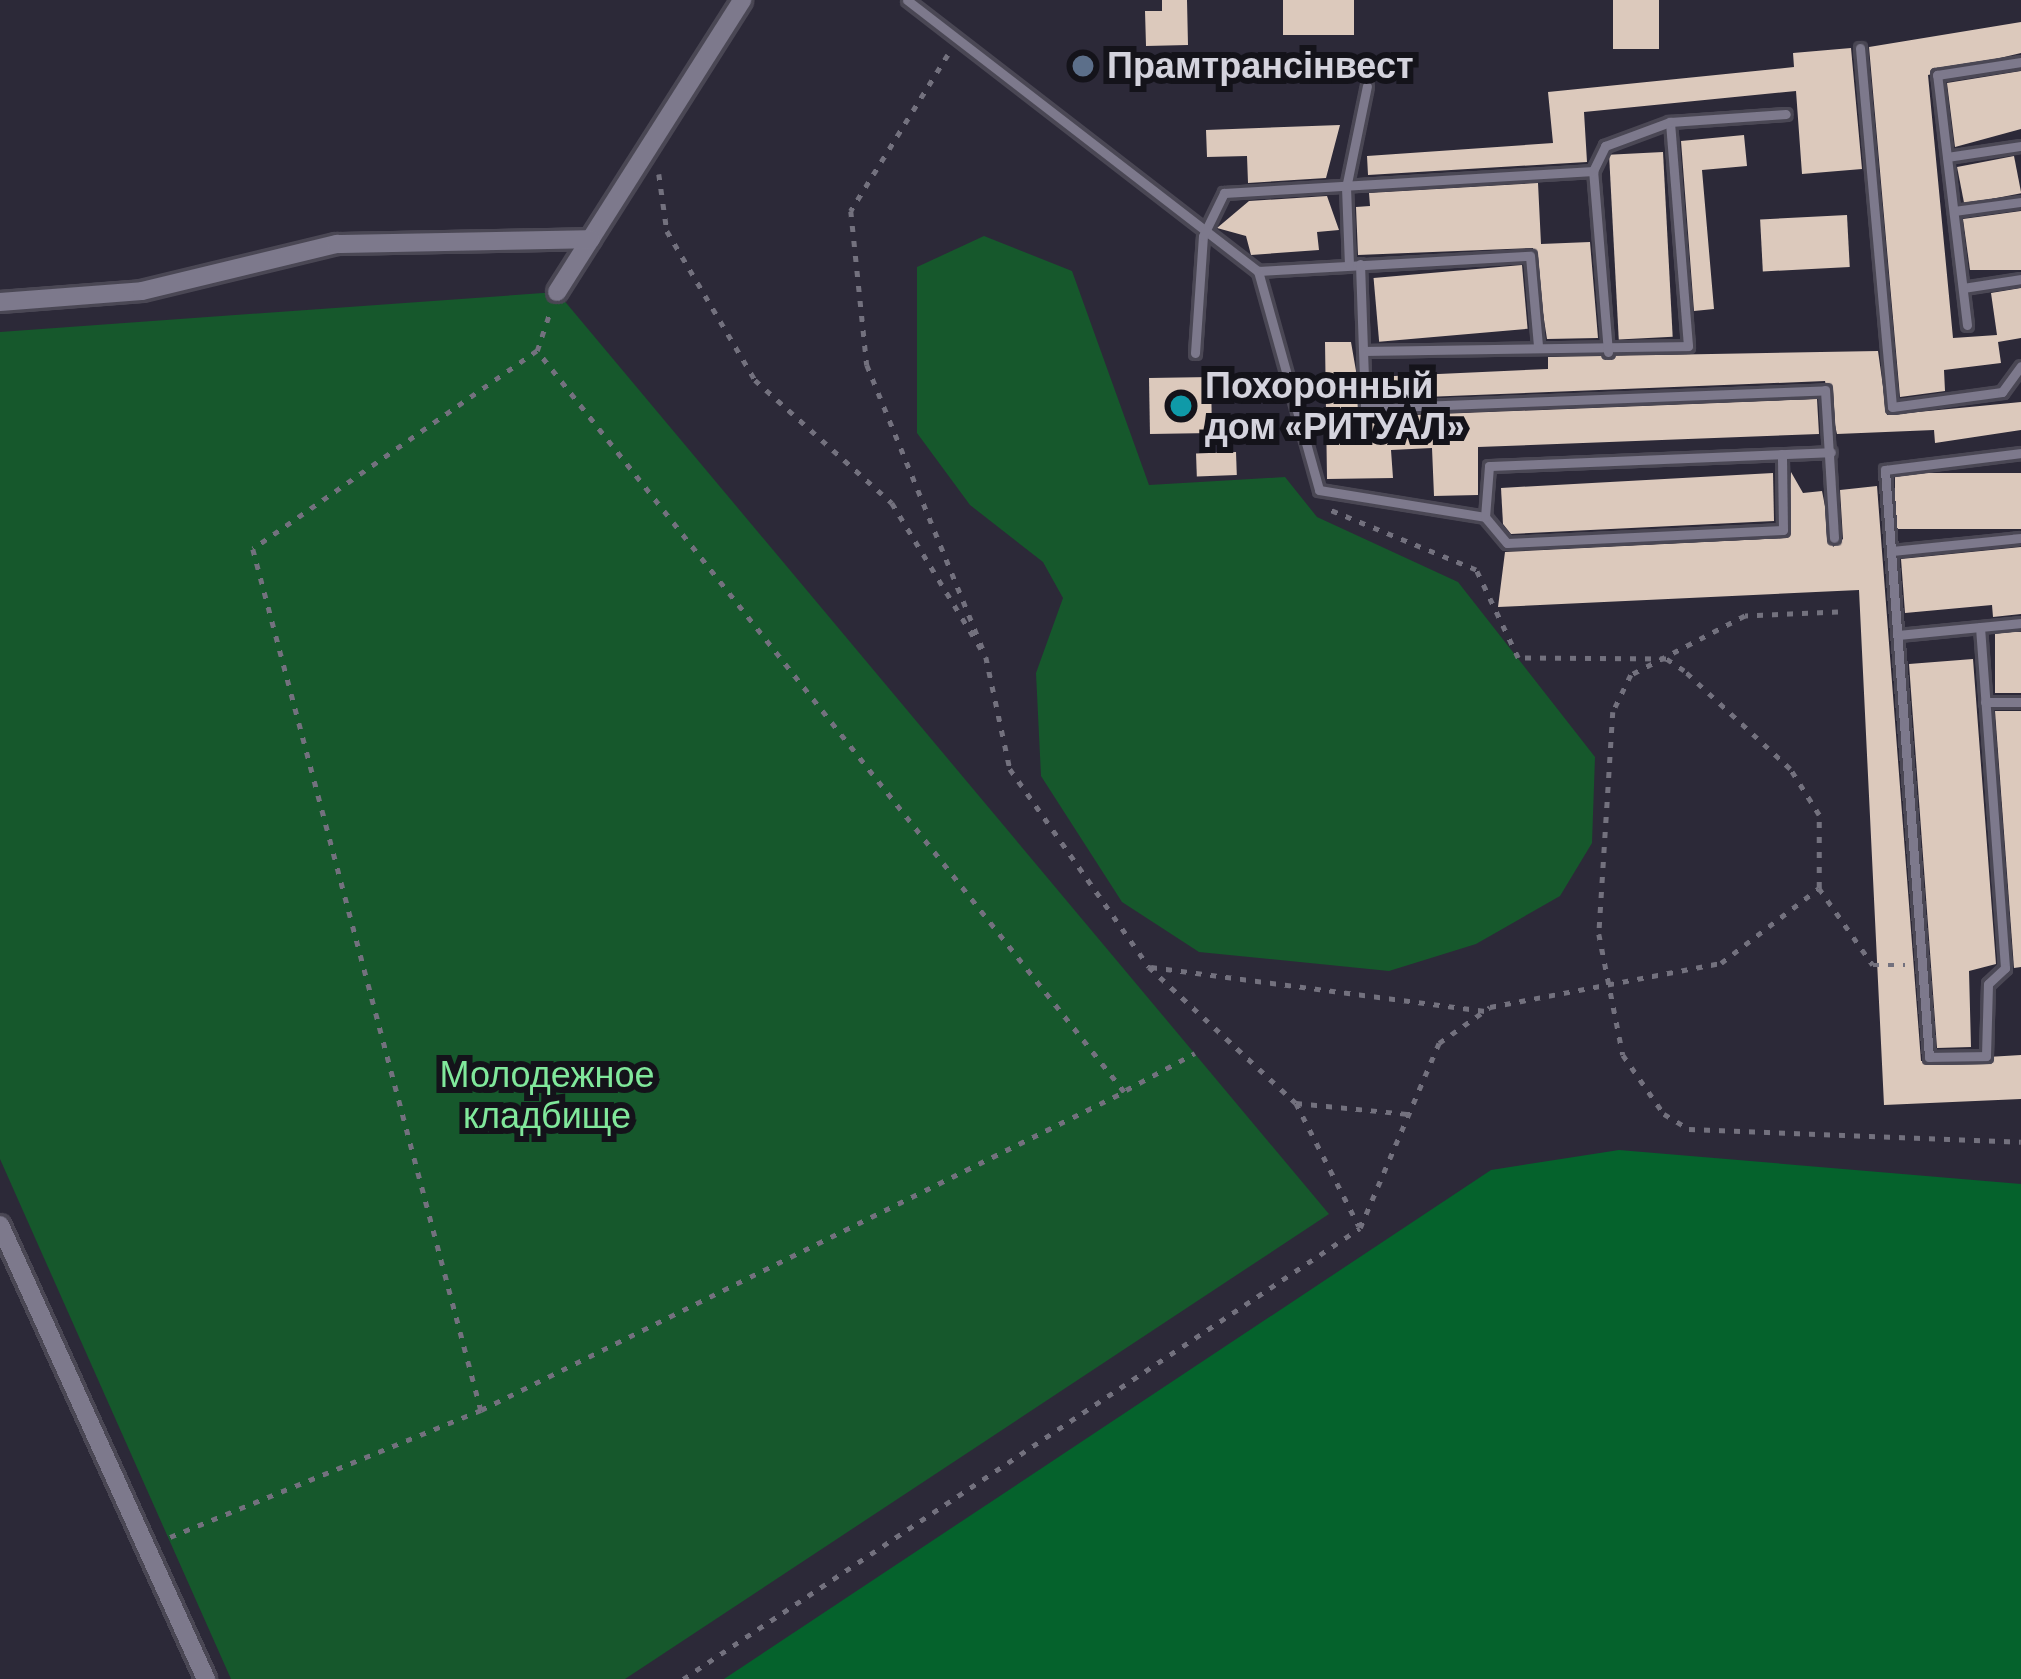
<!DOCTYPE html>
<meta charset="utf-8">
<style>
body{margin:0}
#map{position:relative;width:2021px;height:1679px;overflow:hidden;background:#2c2938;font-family:"DM Sans",sans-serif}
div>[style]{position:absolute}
.green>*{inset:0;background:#16582c}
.forest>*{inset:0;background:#05622c}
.building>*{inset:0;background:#dcc9bc;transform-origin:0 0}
.path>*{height:4.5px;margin-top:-2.25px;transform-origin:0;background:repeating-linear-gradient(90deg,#73717e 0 6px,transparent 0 15px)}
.roads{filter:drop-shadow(3px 0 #4a4754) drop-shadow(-3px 0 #4a4754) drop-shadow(0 3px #4a4754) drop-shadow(0 -3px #4a4754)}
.lane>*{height:9px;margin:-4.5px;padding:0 4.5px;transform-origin:4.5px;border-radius:4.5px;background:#7d798c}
.street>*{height:18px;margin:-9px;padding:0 9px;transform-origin:9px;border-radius:9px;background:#7d798c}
.dots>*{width:33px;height:33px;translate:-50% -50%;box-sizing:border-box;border:6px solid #14131a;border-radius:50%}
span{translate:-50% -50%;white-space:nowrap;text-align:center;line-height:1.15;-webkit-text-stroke:12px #14131a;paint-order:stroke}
.poi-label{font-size:36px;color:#d4d3dd;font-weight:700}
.left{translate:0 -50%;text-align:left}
.park-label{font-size:36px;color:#80e89b}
</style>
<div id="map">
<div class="green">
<i style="clip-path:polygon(984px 236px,1072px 271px,1149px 485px,1285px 477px,1317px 517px,1458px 582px,1595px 757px,1592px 843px,1560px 896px,1476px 944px,1389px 971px,1199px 952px,1122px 902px,1041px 776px,1036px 673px,1063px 598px,1043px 562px,970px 505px,917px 433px,917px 267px)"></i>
<i style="clip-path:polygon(557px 292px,1329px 1214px,625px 1679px,231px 1679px,0 1159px,0 332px)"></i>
</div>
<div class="forest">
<i style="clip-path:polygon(1619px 1150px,2021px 1184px,2021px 1679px,724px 1679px,1491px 1170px)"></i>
</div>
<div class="building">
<i style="clip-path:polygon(1162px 0,1187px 0,1188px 45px,1146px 46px,1145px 11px,1162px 11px)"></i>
<i style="left:1283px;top:0;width:71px;height:35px"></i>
<i style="left:1613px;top:0;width:46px;height:49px"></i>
<i style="clip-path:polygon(2021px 22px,2021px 53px,1928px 75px,1953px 338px,1997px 335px,1991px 293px,2021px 288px,2021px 338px,1998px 342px,2001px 363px,1944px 370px,1945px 391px,1900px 397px,1869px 47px)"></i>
<i style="clip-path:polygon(1851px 48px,1862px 169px,1802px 174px,1796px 91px,1584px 112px,1587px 162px,1368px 175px,1367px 156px,1553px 143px,1548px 92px,1794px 67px,1793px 53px)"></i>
<i style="clip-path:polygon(2021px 71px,2021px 129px,1955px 147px,1947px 83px)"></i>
<i style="clip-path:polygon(1340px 125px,1326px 178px,1248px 183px,1247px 156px,1207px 157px,1206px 130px)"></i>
<i style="clip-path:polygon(1744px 135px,1747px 166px,1702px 170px,1714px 309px,1694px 311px,1681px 141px)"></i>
<i style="left:1663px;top:152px;width:185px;height:54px;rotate:87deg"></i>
<i style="left:2014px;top:156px;width:38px;height:58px;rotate:79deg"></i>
<i style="clip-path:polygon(1538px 183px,1541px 244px,1590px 242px,1598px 338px,1547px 339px,1533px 248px,1358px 255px,1356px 207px,1370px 206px,1369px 193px)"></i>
<i style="clip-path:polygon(1327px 196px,1339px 230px,1317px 232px,1319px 250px,1251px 255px,1246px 236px,1217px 228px,1249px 201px)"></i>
<i style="clip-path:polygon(2021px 211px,2021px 270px,1970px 270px,1963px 219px)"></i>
<i style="left:1847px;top:215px;width:52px;height:87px;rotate:87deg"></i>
<i style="left:1522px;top:265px;width:64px;height:149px;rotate:85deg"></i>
<i style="clip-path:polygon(1325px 342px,1351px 342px,1364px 417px,1817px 399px,1819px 434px,1478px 447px,1478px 495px,1434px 496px,1432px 448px,1391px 450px,1393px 478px,1327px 479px)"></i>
<i style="clip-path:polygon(1878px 351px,1887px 415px,2021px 402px,2021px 430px,1935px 443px,1934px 430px,1837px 434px,1825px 381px,1374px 399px,1373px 377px,1548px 369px,1548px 357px)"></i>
<i style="left:1211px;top:377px;width:56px;height:62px;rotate:89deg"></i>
<i style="left:1236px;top:452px;width:23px;height:40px;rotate:88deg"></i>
<i style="clip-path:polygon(1791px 472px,1803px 493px,1822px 491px,1833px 547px,1843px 539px,1840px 490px,1877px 486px,1921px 1061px,2021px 1055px,2021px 1099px,1884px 1105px,1859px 590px,1498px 607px,1505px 552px,1787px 538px)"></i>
<i style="clip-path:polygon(1773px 473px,1774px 521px,1511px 534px,1503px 524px,1501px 488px)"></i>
<i style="left:2021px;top:473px;width:56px;height:126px;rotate:90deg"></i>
<i style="clip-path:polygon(2021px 547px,2021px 614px,1993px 617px,1992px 605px,1905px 613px,1901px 559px)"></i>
<i style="left:2021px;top:632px;width:61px;height:26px;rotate:90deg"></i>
<i style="clip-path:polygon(1973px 659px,1996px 964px,1969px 971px,1971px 1047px,1937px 1048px,1909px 664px)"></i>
<i style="clip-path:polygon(1995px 711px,2021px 711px,2021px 967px,2014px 968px)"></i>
</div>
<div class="path">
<i style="left:948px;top:55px;width:184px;rotate:121.9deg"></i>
<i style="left:851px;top:211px;width:155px;rotate:84.1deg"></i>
<i style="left:867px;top:365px;width:309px;rotate:67.8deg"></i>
<i style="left:659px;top:174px;width:58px;rotate:82deg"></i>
<i style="left:667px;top:231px;width:173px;rotate:59.4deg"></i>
<i style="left:755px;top:380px;width:184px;rotate:41.9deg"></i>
<i style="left:892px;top:503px;width:180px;rotate:58.6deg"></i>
<i style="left:986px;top:657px;width:115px;rotate:77.9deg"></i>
<i style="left:1010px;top:769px;width:242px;rotate:54.9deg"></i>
<i style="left:1149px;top:967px;width:200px;rotate:42.8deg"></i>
<i style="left:1296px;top:1103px;width:138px;rotate:62.9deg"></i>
<i style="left:537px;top:351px;width:346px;rotate:145.1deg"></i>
<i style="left:253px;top:549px;width:891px;rotate:75.17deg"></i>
<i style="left:481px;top:1410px;width:717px;rotate:-26.32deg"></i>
<i style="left:1124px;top:1092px;width:945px;rotate:-128.39deg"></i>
<i style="left:537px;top:351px;width:44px;rotate:-71.6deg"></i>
<i style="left:1838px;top:612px;width:93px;rotate:177.5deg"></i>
<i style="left:1745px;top:616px;width:128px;rotate:152.6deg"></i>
<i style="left:1631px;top:675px;width:41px;rotate:115.9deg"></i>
<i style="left:1613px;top:712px;width:222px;rotate:93.6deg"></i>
<i style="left:1599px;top:934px;width:123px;rotate:78.8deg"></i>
<i style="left:1623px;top:1055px;width:72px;rotate:55.2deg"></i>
<i style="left:1664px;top:1114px;width:29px;rotate:31deg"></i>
<i style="left:1689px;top:1129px;width:332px;rotate:2.2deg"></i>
<i style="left:1819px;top:888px;width:94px;rotate:55deg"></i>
<i style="left:1873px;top:965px;width:32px"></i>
<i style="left:1151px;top:967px;width:337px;rotate:7.5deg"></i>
<i style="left:1126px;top:1090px;width:78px;rotate:-28.2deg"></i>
<i style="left:1296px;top:1103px;width:114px;rotate:5.6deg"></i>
<i style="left:170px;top:1537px;width:336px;rotate:-22.2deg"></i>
<i style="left:683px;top:1679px;width:813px;rotate:-33.67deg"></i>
<i style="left:1360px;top:1228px;width:201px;rotate:-66.9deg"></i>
<i style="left:1439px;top:1043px;width:62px;rotate:-35.2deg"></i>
<i style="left:1490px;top:1007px;width:235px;rotate:-10.8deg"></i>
<i style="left:1721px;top:963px;width:123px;rotate:-37.4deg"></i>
<i style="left:1819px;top:888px;width:73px;rotate:-90deg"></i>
<i style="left:1819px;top:815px;width:54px;rotate:-122.2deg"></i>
<i style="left:1790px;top:769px;width:144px;rotate:-137.2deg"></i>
<i style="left:1684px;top:671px;width:22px;rotate:-146deg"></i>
<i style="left:1666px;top:659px;width:148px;rotate:-179.6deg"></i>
<i style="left:1518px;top:658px;width:98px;rotate:-115.5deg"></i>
<i style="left:1476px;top:570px;width:158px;rotate:-157.7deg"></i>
</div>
<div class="roads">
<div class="lane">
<i style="left:907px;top:0;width:443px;rotate:37.7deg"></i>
<i style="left:1258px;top:271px;width:272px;rotate:-3.2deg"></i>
<i style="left:1530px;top:256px;width:89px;rotate:84.9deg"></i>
<i style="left:1860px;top:48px;width:360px;rotate:84.9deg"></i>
<i style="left:1892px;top:407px;width:111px;rotate:-7.8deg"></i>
<i style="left:2002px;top:392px;width:32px;rotate:-54deg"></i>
<i style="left:1947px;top:157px;width:75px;rotate:-8.5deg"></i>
<i style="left:1954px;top:211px;width:68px;rotate:-7.7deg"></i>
<i style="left:1360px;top:264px;width:144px;rotate:88deg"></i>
<i style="left:1365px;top:408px;width:460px;rotate:-2.2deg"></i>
<i style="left:1825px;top:390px;width:148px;rotate:86.5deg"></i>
<i style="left:1349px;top:265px;width:77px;rotate:-92.2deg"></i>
<i style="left:1346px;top:188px;width:104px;rotate:-78.4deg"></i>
<i style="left:1258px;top:271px;width:227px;rotate:74.4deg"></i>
<i style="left:1319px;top:490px;width:168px;rotate:9.2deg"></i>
<i style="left:1485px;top:517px;width:34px;rotate:50deg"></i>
<i style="left:1507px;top:543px;width:276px;rotate:-2.7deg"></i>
<i style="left:1783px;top:530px;width:76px;rotate:-90.8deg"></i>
<i style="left:1963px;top:288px;width:59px;rotate:-8.8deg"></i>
<i style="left:1967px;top:325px;width:252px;rotate:-96.8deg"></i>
<i style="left:1937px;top:75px;width:85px;rotate:-8.8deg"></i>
<i style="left:1367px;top:351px;width:321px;rotate:-0.9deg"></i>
<i style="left:1688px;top:346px;width:225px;rotate:-94.6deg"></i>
<i style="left:1608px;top:352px;width:182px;rotate:-94.7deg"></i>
<i style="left:1593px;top:171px;width:28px;rotate:-64deg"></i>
<i style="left:1605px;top:146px;width:69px;rotate:-20.3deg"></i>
<i style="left:1670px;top:122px;width:116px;rotate:-3.9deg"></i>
<i style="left:1195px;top:353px;width:117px;rotate:-86.1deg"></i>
<i style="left:1203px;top:236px;width:48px;rotate:-64deg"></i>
<i style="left:1224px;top:193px;width:370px;rotate:-3.4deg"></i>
<i style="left:1485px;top:517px;width:51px;rotate:-85.5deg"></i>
<i style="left:1489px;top:466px;width:342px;rotate:-2.3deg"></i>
<i style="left:1892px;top:551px;width:130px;rotate:-5.8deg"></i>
<i style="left:1980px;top:627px;width:342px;rotate:85.8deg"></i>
<i style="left:2005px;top:968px;width:23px;rotate:137deg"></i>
<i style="left:1988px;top:984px;width:72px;rotate:91.6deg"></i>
<i style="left:1986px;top:1056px;width:57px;rotate:179deg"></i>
<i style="left:1929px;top:1057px;width:589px;rotate:-94.29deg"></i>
<i style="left:1885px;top:470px;width:137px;rotate:-7.1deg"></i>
<i style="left:1898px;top:635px;width:124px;rotate:-5.6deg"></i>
<i style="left:1985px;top:702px;width:36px"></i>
</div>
<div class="street">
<i style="left:557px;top:292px;width:346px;rotate:-57.6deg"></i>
<i style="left:0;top:302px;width:142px;rotate:-4.4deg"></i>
<i style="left:142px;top:291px;width:201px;rotate:-13.6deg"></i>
<i style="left:337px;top:244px;width:254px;rotate:-1.1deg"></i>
<i style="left:0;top:1225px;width:499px;rotate:65.6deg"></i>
</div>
</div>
<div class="dots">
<i style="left:1083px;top:66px;background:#5c6f8a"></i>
<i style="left:1181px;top:406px;background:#0f9aa8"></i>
</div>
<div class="poi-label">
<span class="left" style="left:1107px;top:66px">Прамтрансінвест</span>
<span class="left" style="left:1205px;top:406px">Похоронный<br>дом «РИТУАЛ»</span>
</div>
<div class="park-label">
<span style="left:547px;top:1095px">Молодежное<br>кладбище</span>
</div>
</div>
